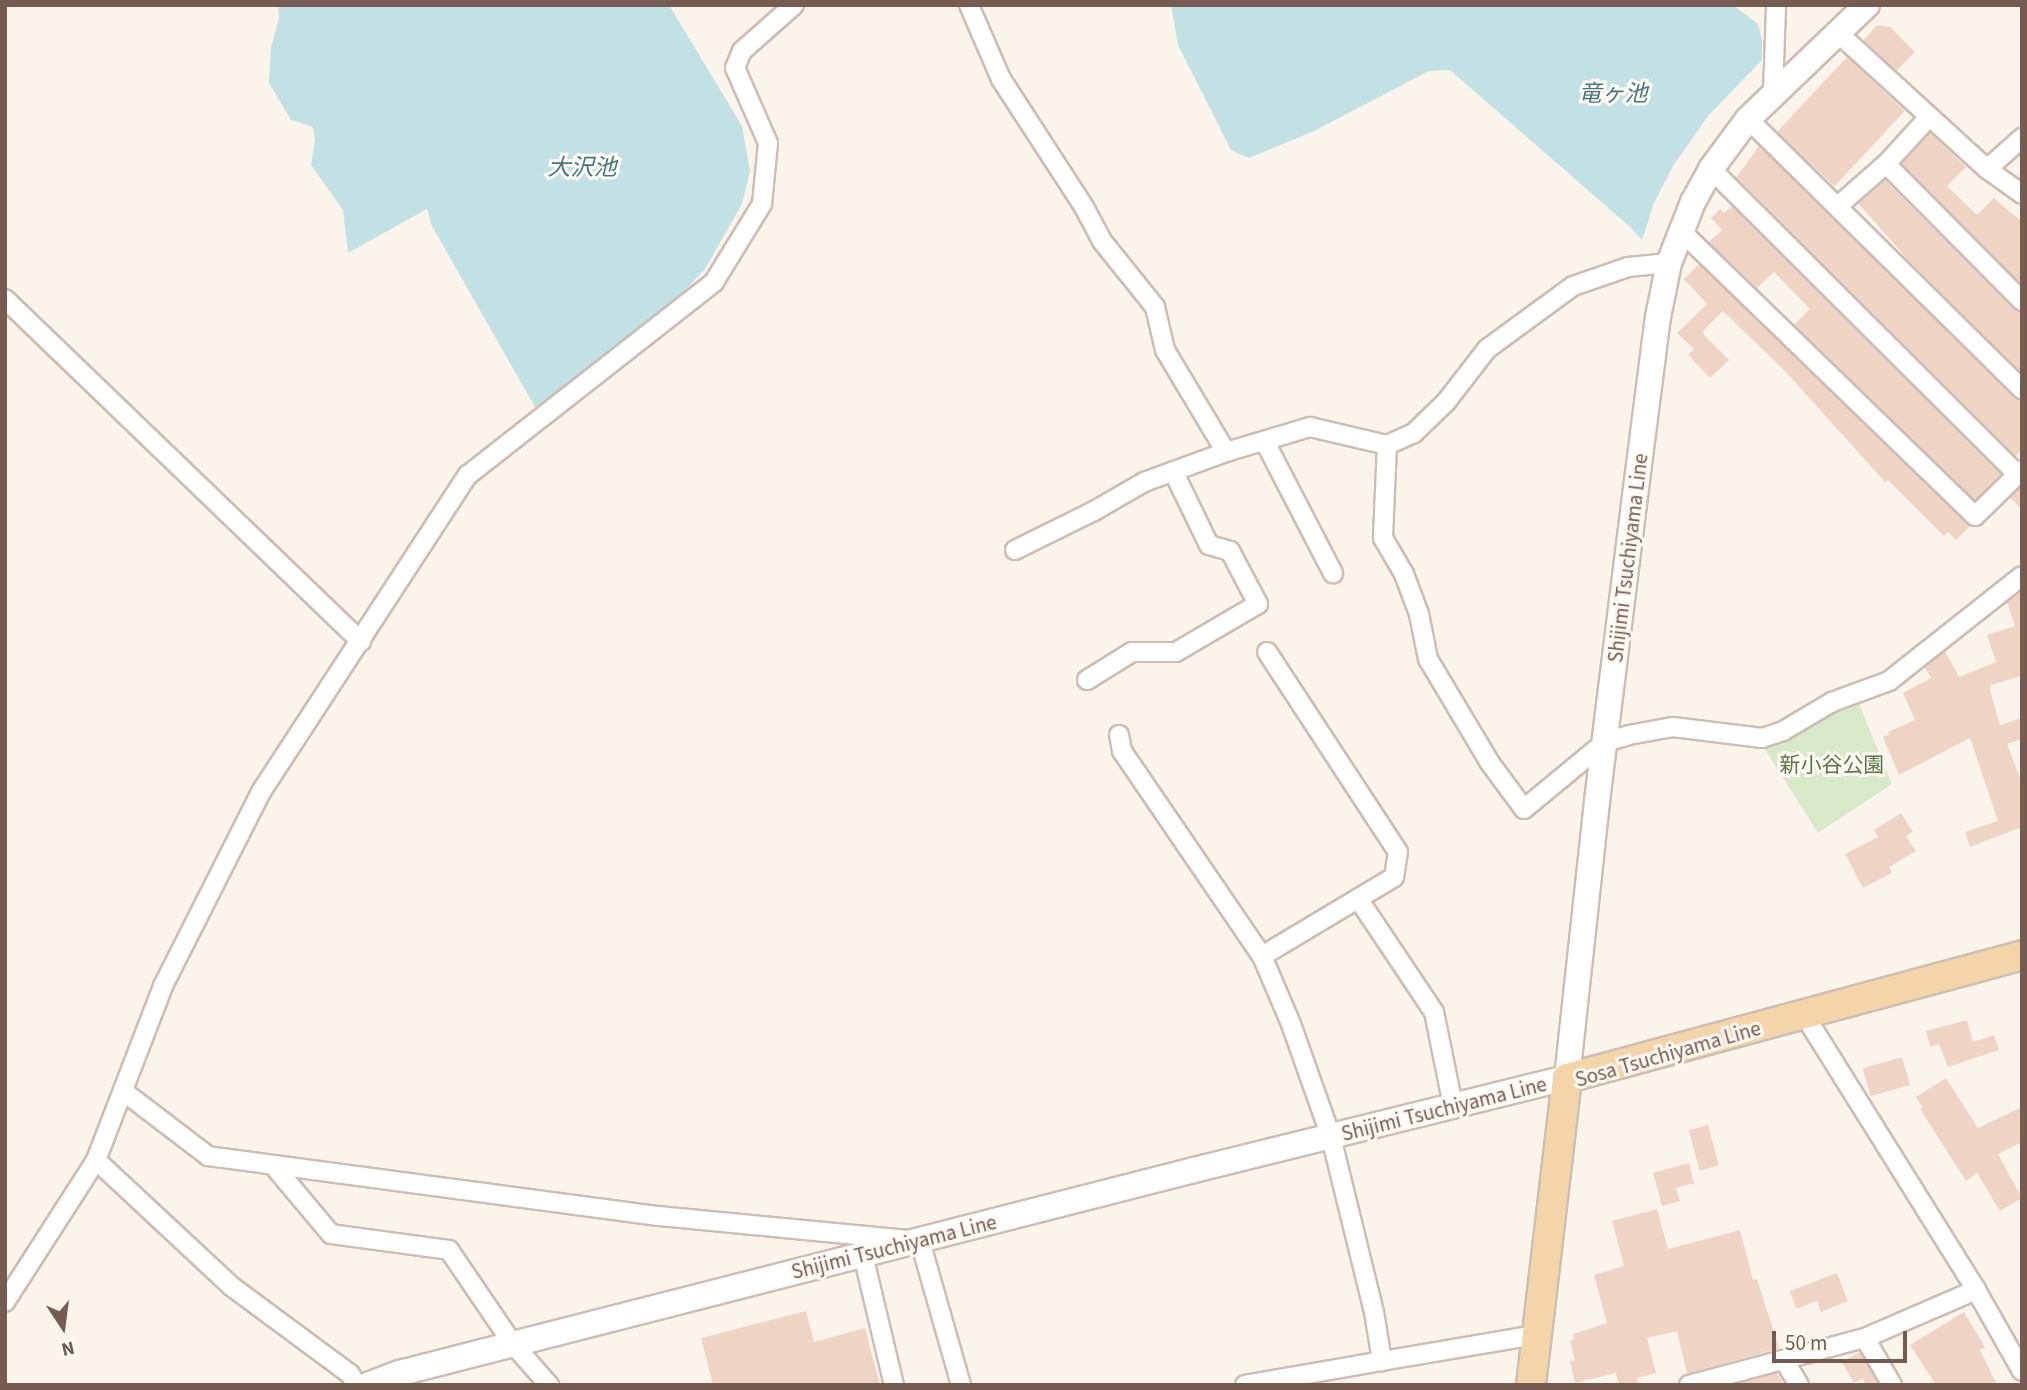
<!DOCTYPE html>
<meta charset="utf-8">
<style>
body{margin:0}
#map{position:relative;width:2027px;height:1390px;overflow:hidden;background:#fbf4eb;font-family:"Source Sans 3","Noto Sans JP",sans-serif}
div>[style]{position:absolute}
.green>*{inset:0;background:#d8e9ca}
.water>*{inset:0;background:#c1e1e4}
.building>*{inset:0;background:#efd4c5;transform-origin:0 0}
.roads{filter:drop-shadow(2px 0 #cdbdb2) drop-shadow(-2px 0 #cdbdb2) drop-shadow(0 2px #cdbdb2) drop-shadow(0 -2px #cdbdb2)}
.minor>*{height:18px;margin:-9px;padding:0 9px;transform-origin:9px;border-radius:9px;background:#fff}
.secondary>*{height:24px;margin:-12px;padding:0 12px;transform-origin:12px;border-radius:12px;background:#fff}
.primary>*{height:28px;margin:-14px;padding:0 14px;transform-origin:14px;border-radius:14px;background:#f4d5aa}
span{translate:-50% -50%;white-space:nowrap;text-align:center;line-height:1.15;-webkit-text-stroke:6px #fef9f2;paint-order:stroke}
.street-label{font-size:21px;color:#755b50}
.park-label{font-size:21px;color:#597a48}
.water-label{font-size:23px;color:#47787f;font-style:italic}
.frame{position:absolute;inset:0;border:7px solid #755b50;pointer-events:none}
.north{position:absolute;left:28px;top:1292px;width:70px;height:70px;-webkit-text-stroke:5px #fef9f2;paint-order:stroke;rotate:167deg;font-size:19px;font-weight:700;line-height:28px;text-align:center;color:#755b50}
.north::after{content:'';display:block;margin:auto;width:24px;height:32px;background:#755b50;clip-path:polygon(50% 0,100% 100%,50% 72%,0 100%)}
.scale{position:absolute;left:1772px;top:1331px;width:135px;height:32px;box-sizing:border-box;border:4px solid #755b50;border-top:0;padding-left:9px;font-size:21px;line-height:24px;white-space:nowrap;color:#755b50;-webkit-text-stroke:5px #fef9f2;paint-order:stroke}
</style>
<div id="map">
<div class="green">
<i style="clip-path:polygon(1857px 699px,1892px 784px,1818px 833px,1761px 743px)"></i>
</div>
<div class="water">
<i style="clip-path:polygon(278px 5px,669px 5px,742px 126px,750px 171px,742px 204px,705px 269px,652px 325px,554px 397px,535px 407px,432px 226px,427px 209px,348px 253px,343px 210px,311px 165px,315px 140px,313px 127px,291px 120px,269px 83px,271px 47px,279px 19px)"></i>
<i style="clip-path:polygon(1171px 5px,1733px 5px,1758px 24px,1762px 40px,1762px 60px,1708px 116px,1673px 166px,1654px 203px,1642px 240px,1629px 226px,1450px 70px,1429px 71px,1312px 132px,1249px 158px,1231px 150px,1178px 45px)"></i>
</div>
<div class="building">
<i style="clip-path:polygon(1877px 25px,1890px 27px,1915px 52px,1896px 71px,1863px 41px)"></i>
<i style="left:1847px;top:57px;width:79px;height:103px;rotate:43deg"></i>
<i style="clip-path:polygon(1930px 133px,1966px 167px,1947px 186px,1977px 215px,1994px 198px,2022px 222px,2022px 285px,1902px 164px)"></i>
<i style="clip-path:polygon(1759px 146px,2014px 397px,2022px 400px,2022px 450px,2015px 456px,1736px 178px)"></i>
<i style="clip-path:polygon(1885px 180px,2014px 309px,2022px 312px,2022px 373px,1910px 262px,1858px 203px)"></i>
<i style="clip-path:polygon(1732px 206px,2001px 474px,1975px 500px,1794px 325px,1810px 309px,1774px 272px,1757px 288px,1709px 242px,1722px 230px,1711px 218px,1720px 209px,1724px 213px)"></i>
<i style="clip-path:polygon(1699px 264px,1970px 526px,1956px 540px,1948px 532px,1944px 536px,1888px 480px,1885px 482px,1785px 371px,1723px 311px,1703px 331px,1704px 335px,1729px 360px,1710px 378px,1688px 355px,1694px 349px,1677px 333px,1707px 304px,1684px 279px)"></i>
<i style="clip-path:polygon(2020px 487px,2022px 489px,2022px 509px,2010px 498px)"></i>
<i style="clip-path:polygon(2022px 592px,2022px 676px,1991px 685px,1990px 690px,2000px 725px,2022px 718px,2022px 739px,2007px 744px,2022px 783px,2022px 827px,1970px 847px,1965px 832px,1998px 821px,1970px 738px,1899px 775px,1883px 737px,1889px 735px,1888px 732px,1915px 720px,1903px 693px,1931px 678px,1925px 667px,1945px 651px,1959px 677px,1996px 662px,1987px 635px,2015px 626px,2007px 602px)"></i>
<i style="clip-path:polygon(1901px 813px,1913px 832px,1906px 836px,1916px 851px,1889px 867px,1892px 873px,1863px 888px,1845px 854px,1878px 837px,1874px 830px)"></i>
<i style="clip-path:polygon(1967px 1020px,1973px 1042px,1994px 1035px,1999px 1050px,1948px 1067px,1939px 1044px,1930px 1047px,1926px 1031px)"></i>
<i style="left:1902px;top:1057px;width:29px;height:41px;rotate:74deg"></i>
<i style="clip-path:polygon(1946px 1078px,1978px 1128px,2022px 1107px,2022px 1142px,1998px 1154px,2022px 1198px,2000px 1211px,1977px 1173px,1966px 1181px,1920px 1109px,1923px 1108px,1916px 1097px)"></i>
<i style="left:1708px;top:1125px;width:42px;height:20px;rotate:75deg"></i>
<i style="clip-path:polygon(1689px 1163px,1694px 1183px,1676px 1188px,1680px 1201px,1662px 1206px,1653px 1173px)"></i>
<i style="clip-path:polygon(1657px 1209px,1668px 1249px,1740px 1230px,1753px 1280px,1757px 1279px,1779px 1348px,1687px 1374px,1677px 1331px,1647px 1338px,1656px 1373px,1637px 1378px,1639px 1385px,1619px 1385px,1616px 1373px,1575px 1383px,1570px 1361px,1575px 1360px,1570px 1341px,1574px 1340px,1573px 1334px,1607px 1323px,1594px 1275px,1624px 1266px,1612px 1221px)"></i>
<i style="clip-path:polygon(1837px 1273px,1848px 1301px,1821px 1312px,1817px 1301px,1796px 1309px,1790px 1291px)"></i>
<i style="clip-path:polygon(806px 1311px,814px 1342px,865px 1328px,880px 1385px,713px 1385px,701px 1338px)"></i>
<i style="clip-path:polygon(1964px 1312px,1985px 1347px,1980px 1350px,1997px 1385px,1936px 1385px,1910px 1345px)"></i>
<i style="clip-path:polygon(1860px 1352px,1879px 1385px,1866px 1385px,1863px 1378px,1854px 1383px,1842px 1362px)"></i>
<i style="clip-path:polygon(1777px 1373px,1784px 1385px,1734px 1385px)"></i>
</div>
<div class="roads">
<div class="minor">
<i style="left:969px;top:5px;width:81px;rotate:66.6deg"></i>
<i style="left:1001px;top:79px;width:153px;rotate:57deg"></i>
<i style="left:1084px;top:207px;width:38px;rotate:62deg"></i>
<i style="left:1102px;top:241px;width:85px;rotate:51.2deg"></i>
<i style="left:1155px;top:307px;width:44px;rotate:76.9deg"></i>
<i style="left:1165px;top:350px;width:119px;rotate:59.1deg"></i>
<i style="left:1226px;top:452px;width:88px;rotate:-16.6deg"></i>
<i style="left:1310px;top:427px;width:79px;rotate:13.2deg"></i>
<i style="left:1838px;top:33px;width:202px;rotate:42.4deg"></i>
<i style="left:1987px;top:169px;width:43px;rotate:35.5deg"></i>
<i style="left:1773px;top:93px;width:88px;rotate:-88deg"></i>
<i style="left:1748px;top:119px;width:385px;rotate:44.6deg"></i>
<i style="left:1886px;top:164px;width:193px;rotate:45.2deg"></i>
<i style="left:1711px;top:169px;width:432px;rotate:44.9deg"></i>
<i style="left:1987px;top:169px;width:47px;rotate:-41.5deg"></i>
<i style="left:1838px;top:206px;width:64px;rotate:-41.2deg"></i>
<i style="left:1886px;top:164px;width:64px;rotate:-47.5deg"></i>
<i style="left:1681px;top:231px;width:409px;rotate:44.1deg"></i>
<i style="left:1975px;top:516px;width:66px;rotate:-44.4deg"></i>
<i style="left:1669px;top:263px;width:41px;rotate:174.4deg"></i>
<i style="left:1628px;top:267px;width:58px;rotate:160.9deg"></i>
<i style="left:1573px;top:286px;width:107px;rotate:143.8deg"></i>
<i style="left:1487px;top:349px;width:67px;rotate:127.7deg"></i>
<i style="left:1446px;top:402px;width:45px;rotate:135.9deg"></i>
<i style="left:1414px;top:433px;width:30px;rotate:156deg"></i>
<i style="left:1387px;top:445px;width:93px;rotate:92.5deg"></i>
<i style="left:1383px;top:538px;width:42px;rotate:59.7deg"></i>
<i style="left:1404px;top:574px;width:43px;rotate:69.4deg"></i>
<i style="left:1419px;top:614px;width:46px;rotate:78.7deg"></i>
<i style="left:1428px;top:659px;width:121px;rotate:59.2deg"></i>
<i style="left:1490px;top:763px;width:57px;rotate:53.5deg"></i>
<i style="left:1524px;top:809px;width:105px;rotate:-39.6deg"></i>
<i style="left:1605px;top:742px;width:25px;rotate:-16deg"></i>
<i style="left:1629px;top:735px;width:45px;rotate:-10.3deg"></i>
<i style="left:1673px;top:727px;width:90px;rotate:7deg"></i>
<i style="left:1762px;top:738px;width:22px;rotate:-18deg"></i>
<i style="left:1783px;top:731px;width:57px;rotate:-30.6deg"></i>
<i style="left:1832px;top:702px;width:61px;rotate:-20.2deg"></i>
<i style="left:1889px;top:681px;width:169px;rotate:-38.3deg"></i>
<i style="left:5px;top:299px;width:494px;rotate:43.9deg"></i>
<i style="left:1265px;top:442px;width:148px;rotate:62.6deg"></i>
<i style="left:1015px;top:550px;width:88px;rotate:-26.3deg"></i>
<i style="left:1094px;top:511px;width:58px;rotate:-30.1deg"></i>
<i style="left:1144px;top:482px;width:87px;rotate:-20.1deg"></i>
<i style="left:1087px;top:680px;width:53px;rotate:-31.9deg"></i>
<i style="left:1132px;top:652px;width:44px"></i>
<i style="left:1176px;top:652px;width:95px;rotate:-30.3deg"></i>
<i style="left:1258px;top:604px;width:60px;rotate:-117.8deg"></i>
<i style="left:1230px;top:551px;width:22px;rotate:-164deg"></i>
<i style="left:1209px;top:545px;width:82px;rotate:-115.9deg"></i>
<i style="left:1119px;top:735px;width:16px;rotate:79deg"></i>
<i style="left:1122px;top:751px;width:248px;rotate:55.7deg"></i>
<i style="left:1262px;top:956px;width:74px;rotate:66.9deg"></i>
<i style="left:1291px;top:1024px;width:120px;rotate:70.5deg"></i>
<i style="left:1331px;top:1137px;width:180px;rotate:76.2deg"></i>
<i style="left:1374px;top:1312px;width:50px;rotate:80.7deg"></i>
<i style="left:1382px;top:1361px;width:139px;rotate:170.1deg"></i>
<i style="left:1359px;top:900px;width:135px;rotate:56.2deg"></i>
<i style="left:1434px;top:1012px;width:95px;rotate:78.5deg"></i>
<i style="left:1262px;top:956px;width:154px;rotate:-30.9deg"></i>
<i style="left:1394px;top:877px;width:25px;rotate:-81deg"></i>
<i style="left:1398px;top:852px;width:239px;rotate:-123.2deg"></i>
<i style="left:1805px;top:1016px;width:323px;rotate:58deg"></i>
<i style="left:1976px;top:1290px;width:93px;rotate:60.4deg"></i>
<i style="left:123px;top:1091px;width:107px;rotate:37.4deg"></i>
<i style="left:208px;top:1156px;width:455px;rotate:7.6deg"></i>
<i style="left:659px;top:1216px;width:262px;rotate:5.5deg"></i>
<i style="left:920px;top:1241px;width:150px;rotate:74.1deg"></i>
<i style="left:96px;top:1160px;width:185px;rotate:43deg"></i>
<i style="left:231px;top:1286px;width:148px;rotate:36.5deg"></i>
<i style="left:350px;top:1374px;width:13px;rotate:58deg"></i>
<i style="left:273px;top:1165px;width:90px;rotate:50deg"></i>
<i style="left:331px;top:1234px;width:119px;rotate:7.7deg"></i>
<i style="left:449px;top:1250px;width:114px;rotate:55.8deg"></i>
<i style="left:513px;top:1344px;width:55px;rotate:48.7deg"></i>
<i style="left:863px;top:1255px;width:134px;rotate:76.6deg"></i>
<i style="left:5px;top:1302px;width:169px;rotate:-57.3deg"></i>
<i style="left:96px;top:1160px;width:186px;rotate:-68.9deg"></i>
<i style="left:163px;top:986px;width:217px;rotate:-63.2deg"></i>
<i style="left:261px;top:792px;width:379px;rotate:-56.9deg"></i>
<i style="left:468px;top:475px;width:313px;rotate:-38.1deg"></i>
<i style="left:714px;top:282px;width:92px;rotate:-58.4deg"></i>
<i style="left:762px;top:204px;width:61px;rotate:-84.4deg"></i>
<i style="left:768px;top:143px;width:82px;rotate:-113.7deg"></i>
<i style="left:735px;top:68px;width:18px;rotate:-68deg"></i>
<i style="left:742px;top:51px;width:69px;rotate:-41.5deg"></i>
<i style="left:1865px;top:1338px;width:54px;rotate:60.1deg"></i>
<i style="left:1784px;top:1360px;width:29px;rotate:59deg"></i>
<i style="left:1382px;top:1361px;width:156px;rotate:-9.6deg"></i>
<i style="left:1689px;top:1385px;width:182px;rotate:-15deg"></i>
<i style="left:1865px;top:1338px;width:121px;rotate:-23.4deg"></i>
</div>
<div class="secondary">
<i style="left:368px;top:1385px;width:34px;rotate:-21deg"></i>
<i style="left:400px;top:1373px;width:820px;rotate:-14.34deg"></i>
<i style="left:1194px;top:1170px;width:384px;rotate:-13.9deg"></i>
<i style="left:1567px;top:1078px;width:279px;rotate:-83.8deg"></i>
<i style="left:1597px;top:801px;width:307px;rotate:-82.9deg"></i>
<i style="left:1635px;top:496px;width:180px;rotate:-82.7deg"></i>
<i style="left:1658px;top:317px;width:55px;rotate:-78.5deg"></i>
<i style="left:1669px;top:263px;width:66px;rotate:-68.5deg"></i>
<i style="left:1693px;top:202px;width:38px;rotate:-61deg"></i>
<i style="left:1711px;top:169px;width:62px;rotate:-53.5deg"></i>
<i style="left:1748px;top:119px;width:165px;rotate:-43.8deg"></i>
</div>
<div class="primary">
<i style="left:1531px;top:1385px;width:309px;rotate:-83.3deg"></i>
<i style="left:1567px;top:1078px;width:471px;rotate:-15.1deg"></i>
</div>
</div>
<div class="street-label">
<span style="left:1628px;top:558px;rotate:-83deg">Shijimi Tsuchiyama Line</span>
<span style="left:1668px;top:1054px;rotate:-16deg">Sosa Tsuchiyama Line</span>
<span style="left:1444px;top:1109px;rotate:-14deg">Shijimi Tsuchiyama Line</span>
<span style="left:894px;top:1247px;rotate:-14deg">Shijimi Tsuchiyama Line</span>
</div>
<div class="park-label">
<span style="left:1832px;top:765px">新小谷公園</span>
</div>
<div class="water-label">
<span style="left:1613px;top:94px">竜ヶ池</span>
<span style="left:582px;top:168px">大沢池</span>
</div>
<div class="frame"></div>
<div class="north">N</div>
<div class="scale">50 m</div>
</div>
